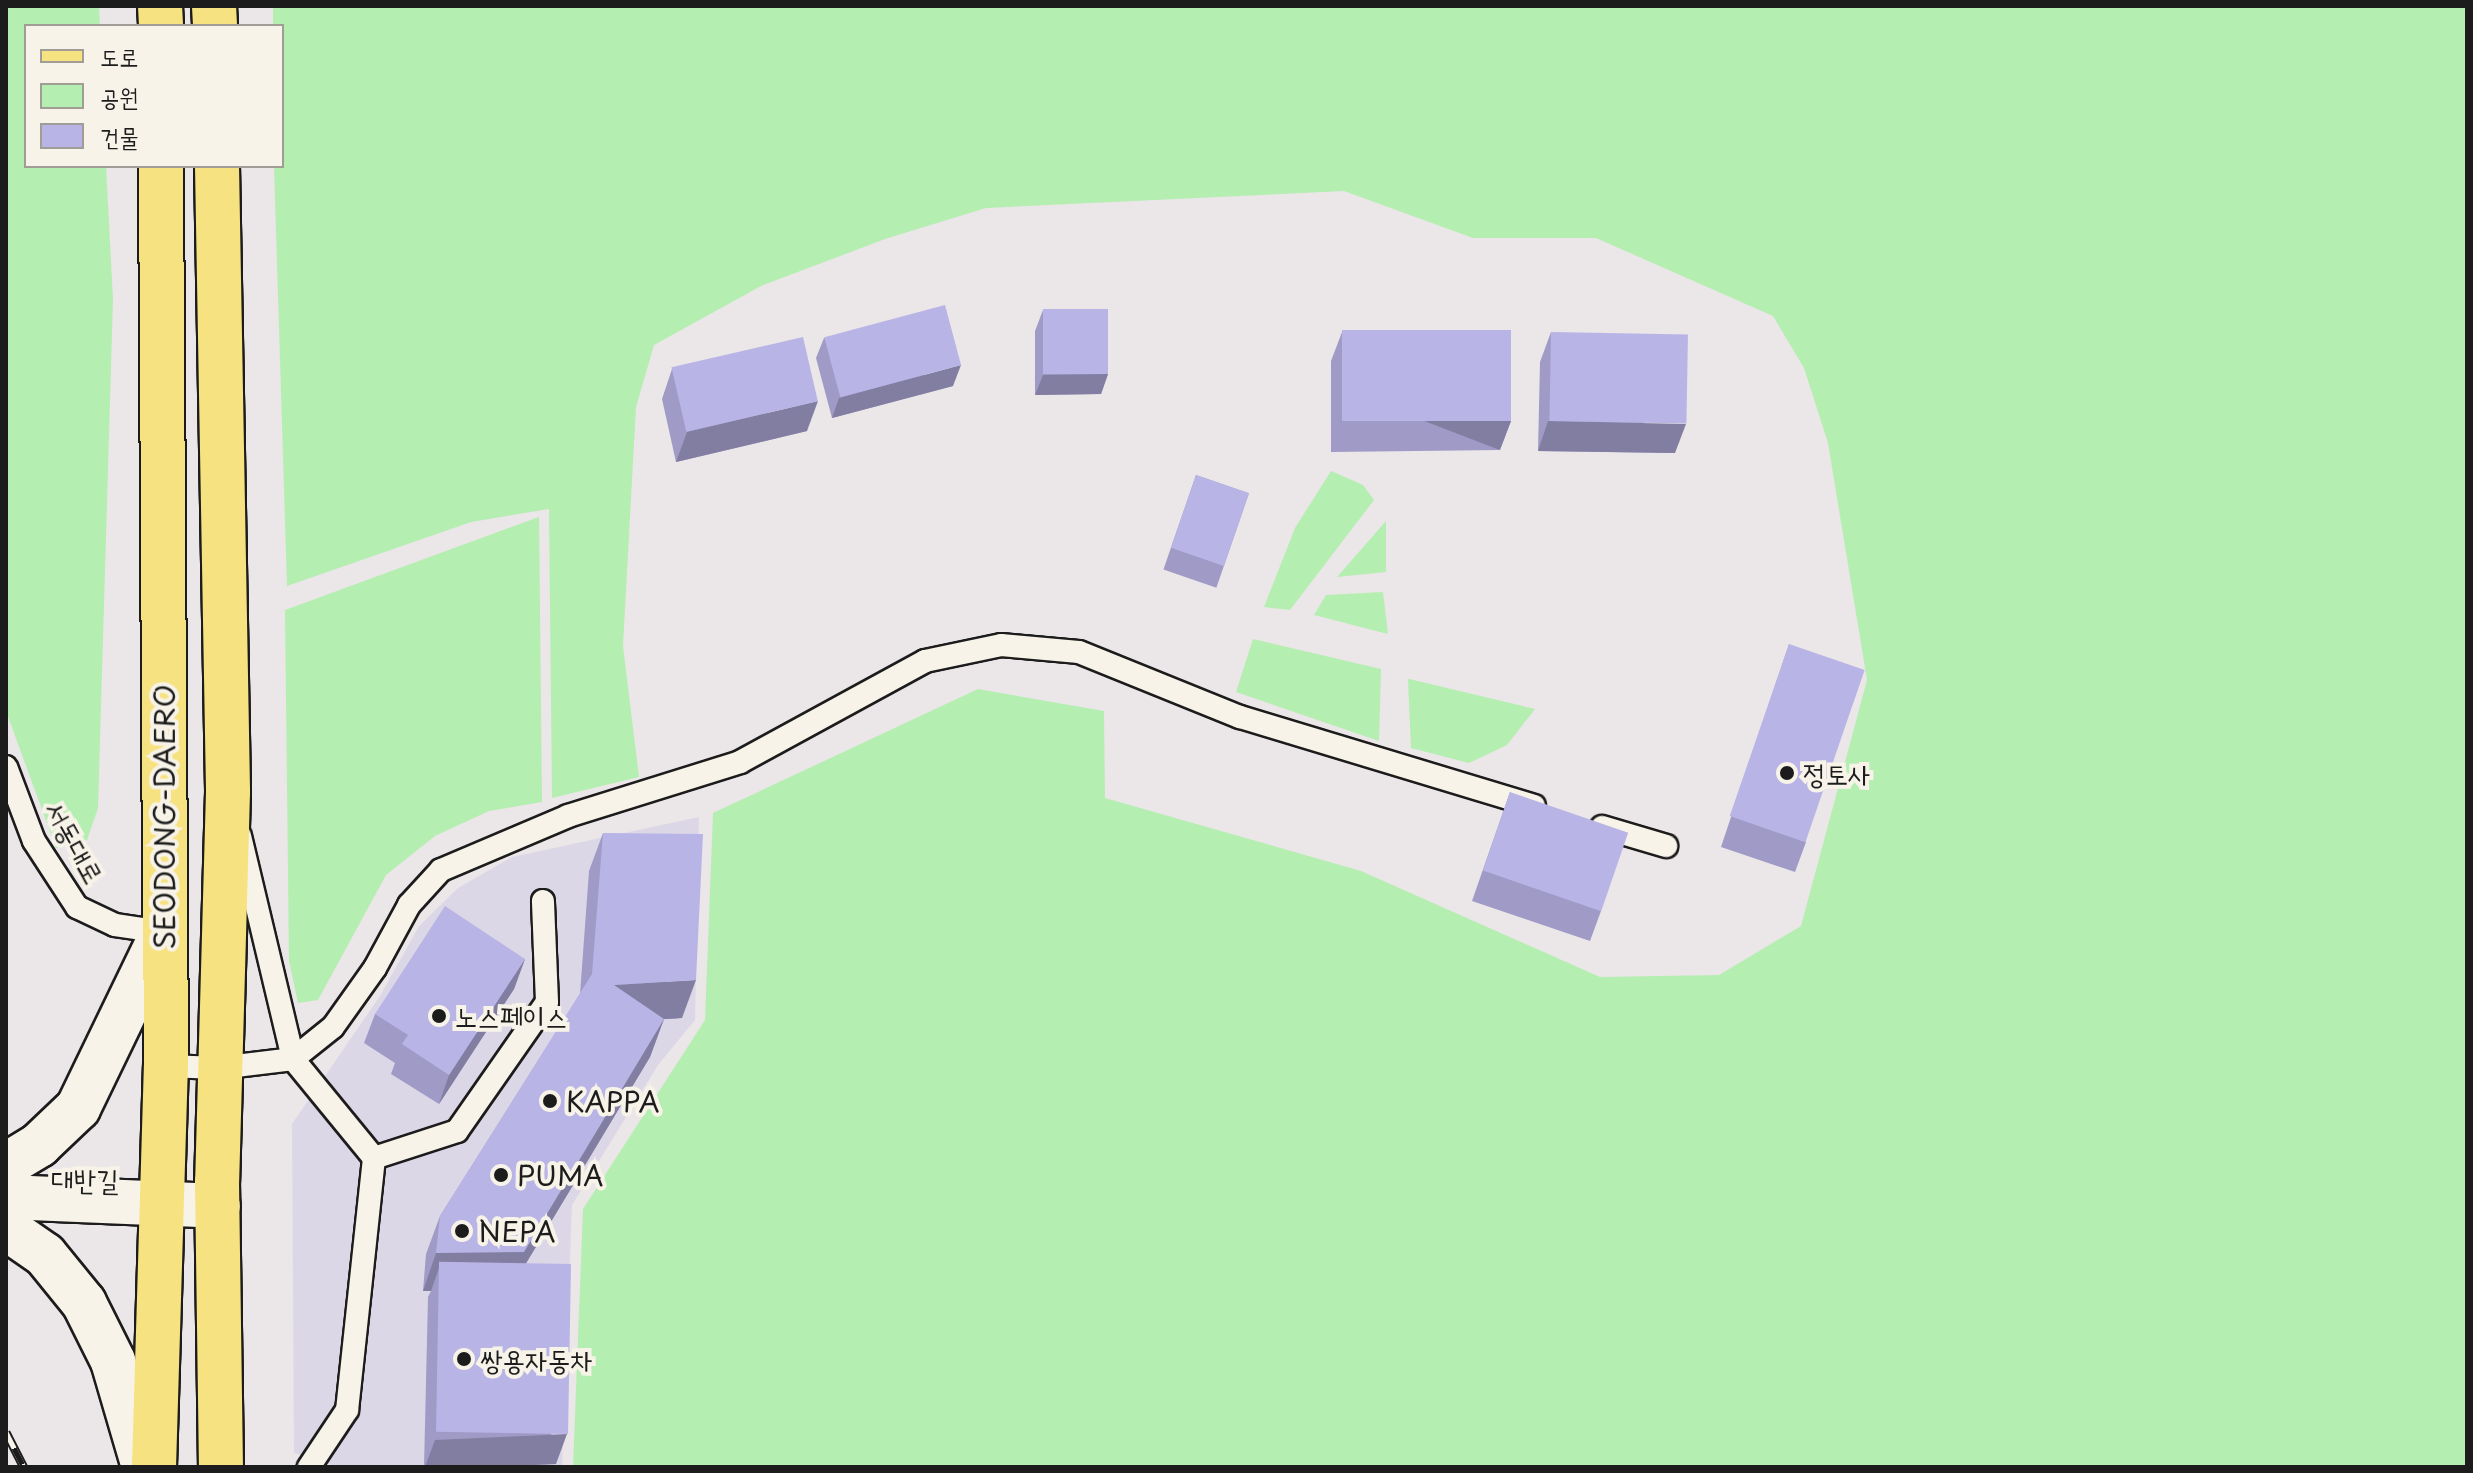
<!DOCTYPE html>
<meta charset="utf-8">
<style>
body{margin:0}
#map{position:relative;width:2473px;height:1473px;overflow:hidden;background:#ebe6e8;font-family:"Playpen Sans","Poor Story",sans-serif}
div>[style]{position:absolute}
.built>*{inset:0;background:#dcd7e7}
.green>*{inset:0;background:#b5eeb1}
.roads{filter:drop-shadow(2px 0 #1c1c1c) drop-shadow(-2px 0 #1c1c1c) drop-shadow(0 2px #1c1c1c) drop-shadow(0 -2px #1c1c1c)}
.service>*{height:22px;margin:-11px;padding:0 11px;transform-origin:11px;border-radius:11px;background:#f7f3e8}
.tertiary>*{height:44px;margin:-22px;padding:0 22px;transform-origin:22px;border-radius:22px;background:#f7f3e8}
.primary>*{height:44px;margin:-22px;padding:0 22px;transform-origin:22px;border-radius:22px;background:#f7e281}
.rail>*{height:9px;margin-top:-4.5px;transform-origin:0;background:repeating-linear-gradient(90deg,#f7f3e8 0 18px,#1c1c1c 0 36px);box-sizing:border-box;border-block:2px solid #1c1c1c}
.wall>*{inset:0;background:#9f9bc6;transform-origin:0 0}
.shaded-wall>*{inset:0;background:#827ea1;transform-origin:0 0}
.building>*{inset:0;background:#b9b4e6;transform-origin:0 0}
.dots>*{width:22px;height:22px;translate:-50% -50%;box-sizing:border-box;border:4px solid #f7f3e8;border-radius:50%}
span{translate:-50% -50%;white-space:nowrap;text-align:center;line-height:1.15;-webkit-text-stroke:8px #f7f3e8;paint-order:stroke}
.poi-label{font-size:28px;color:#1c1c1c}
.left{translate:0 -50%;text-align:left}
.street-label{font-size:28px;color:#1c1c1c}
.frame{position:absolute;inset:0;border:8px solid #1c1c1c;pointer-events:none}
.legend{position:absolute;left:24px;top:24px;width:260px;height:144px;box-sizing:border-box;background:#f7f3e8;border:2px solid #9f9d96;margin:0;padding:10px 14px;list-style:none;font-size:24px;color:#1c1c1c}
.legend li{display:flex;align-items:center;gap:16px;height:40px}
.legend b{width:40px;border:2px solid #9f9d96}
</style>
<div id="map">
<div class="built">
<i style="clip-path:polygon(699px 817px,695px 1020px,658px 1065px,572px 1205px,562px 1467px,338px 1467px,294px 1453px,292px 1124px,380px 996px,419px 926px,458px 888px,512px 857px)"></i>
</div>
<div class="green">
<i style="clip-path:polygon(6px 6px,99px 6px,100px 26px,26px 26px,26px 166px,106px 166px,113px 299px,98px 808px,87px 840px,56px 848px,6px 711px)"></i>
<i style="clip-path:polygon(273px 6px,2467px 6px,2467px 1467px,573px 1467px,583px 1209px,705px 1020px,713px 813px,978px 689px,1104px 711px,1105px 798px,1361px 871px,1600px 977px,1719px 975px,1801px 926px,1867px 680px,1828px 443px,1804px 368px,1773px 316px,1596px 238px,1473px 238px,1344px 191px,986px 208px,885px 239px,761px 286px,654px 345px,636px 407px,623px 646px,639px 777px,552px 798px,549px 509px,471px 522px,287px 586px,274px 166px,282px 166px,282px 26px,273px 26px)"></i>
<i style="clip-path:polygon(1331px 471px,1363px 485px,1374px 500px,1290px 610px,1264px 607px,1295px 528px)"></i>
<i style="clip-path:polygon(539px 517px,542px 802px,489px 811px,435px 836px,386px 875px,318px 1000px,298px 1003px,289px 961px,285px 610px)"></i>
<i style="clip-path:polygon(1386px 521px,1386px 572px,1337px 577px)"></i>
<i style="clip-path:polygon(1383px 592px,1388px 634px,1314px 615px,1326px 595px)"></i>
<i style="clip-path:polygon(1253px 639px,1381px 669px,1379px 741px,1236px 692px)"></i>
<i style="clip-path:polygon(1408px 679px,1409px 679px,1535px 709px,1507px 745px,1469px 763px,1411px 748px)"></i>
</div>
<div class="roads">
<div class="service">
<i style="left:6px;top:767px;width:79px;rotate:69.3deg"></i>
<i style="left:34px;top:841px;width:79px;rotate:56.9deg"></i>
<i style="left:77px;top:907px;width:42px;rotate:25.3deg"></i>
<i style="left:115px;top:925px;width:49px;rotate:8.3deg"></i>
<i style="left:1602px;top:827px;width:67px;rotate:16.5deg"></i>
<i style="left:240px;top:836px;width:229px;rotate:76.6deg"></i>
<i style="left:293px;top:1059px;width:128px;rotate:50.7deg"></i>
<i style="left:374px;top:1158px;width:253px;rotate:96.1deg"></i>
<i style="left:347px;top:1410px;width:69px;rotate:123.7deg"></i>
<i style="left:166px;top:1066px;width:53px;rotate:2.2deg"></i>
<i style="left:219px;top:1068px;width:75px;rotate:-6.9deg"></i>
<i style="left:293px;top:1059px;width:51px;rotate:-38.7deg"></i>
<i style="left:333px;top:1027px;width:72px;rotate:-54.6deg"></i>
<i style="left:375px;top:968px;width:72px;rotate:-61.6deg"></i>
<i style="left:409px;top:905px;width:47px;rotate:-47.6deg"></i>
<i style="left:441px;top:870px;width:138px;rotate:-23deg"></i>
<i style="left:568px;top:816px;width:180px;rotate:-17.4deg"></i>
<i style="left:740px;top:762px;width:211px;rotate:-28.6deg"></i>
<i style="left:925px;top:661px;width:78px;rotate:-11.9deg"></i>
<i style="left:1001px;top:645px;width:78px;rotate:5.1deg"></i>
<i style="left:1079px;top:652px;width:174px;rotate:22deg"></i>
<i style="left:1240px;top:717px;width:307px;rotate:16.8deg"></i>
<i style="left:374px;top:1158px;width:87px;rotate:-18deg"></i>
<i style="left:457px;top:1131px;width:157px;rotate:-55.1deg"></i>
<i style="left:547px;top:1002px;width:101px;rotate:-92.3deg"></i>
</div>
<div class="tertiary">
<i style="left:6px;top:1165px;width:39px;rotate:-31deg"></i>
<i style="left:39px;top:1145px;width:54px;rotate:-43.5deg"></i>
<i style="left:78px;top:1108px;width:195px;rotate:-64.2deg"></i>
<i style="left:6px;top:1197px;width:212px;rotate:2.4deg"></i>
<i style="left:6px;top:1228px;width:47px;rotate:34.7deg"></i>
<i style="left:45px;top:1255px;width:62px;rotate:50.9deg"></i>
<i style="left:84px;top:1303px;width:65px;rotate:63.4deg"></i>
<i style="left:113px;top:1361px;width:110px;rotate:73.7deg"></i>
</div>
<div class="primary">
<i style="left:160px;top:6px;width:20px;rotate:87deg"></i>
<i style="left:214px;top:6px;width:20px;rotate:87deg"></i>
<i style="left:217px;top:166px;width:626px;rotate:88.99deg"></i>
<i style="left:228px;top:792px;width:390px;rotate:91.6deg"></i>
<i style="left:217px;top:1182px;width:285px;rotate:89.2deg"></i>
<i style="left:154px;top:1467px;width:401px;rotate:-88.3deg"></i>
<i style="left:166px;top:1066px;width:900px;rotate:-90.32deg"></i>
</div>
</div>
<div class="rail">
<i style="left:6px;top:1432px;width:39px;rotate:63deg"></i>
</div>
<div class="wall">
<i style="clip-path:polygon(1043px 310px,1108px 374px,1101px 394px,1035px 395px,1035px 331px)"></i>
<i style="clip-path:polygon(1342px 332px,1511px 421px,1500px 450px,1331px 452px,1331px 361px)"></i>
<i style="clip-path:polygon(1551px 332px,1675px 453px,1538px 451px,1540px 362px)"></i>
<i style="clip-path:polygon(824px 338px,953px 386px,832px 418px,816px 358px)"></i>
<i style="clip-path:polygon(672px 369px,807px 431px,676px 462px,662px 399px)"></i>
<i style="left:1196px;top:475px;width:56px;height:100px;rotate:19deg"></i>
<i style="clip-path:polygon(1789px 644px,1806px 842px,1795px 872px,1721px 847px)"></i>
<i style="clip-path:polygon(1510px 792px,1601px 911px,1590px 941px,1472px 901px)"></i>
<i style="clip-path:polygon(603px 833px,682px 1018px,664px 1019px,650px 1057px,525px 1265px,556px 1464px,485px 1467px,424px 1467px,428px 1297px,431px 1291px,423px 1291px,426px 1254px,440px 1216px,580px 994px,589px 871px)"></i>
<i style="clip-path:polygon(525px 959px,514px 989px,439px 1104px,391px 1074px,395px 1063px,364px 1043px,375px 1014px)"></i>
</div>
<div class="shaded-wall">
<i style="clip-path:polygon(961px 365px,953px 386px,832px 418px,839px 398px)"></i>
<i style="clip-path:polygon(1108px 374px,1101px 394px,1035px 395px,1043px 375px)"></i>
<i style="clip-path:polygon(818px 401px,807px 431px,676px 462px,687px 432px)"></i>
<i style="left:1511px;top:421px;width:31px;height:169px;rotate:111deg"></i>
<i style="clip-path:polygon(1548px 421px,1686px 424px,1675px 453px,1538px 451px)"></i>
<i style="clip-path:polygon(525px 959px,514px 989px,439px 1104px,449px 1075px)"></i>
<i style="clip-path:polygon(696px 980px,682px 1018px,600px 1023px,614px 985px)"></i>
<i style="clip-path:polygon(664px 1019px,650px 1057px,510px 1290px,439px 1268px,431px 1291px,423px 1291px,436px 1253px)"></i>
<i style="clip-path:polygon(567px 1434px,556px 1464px,485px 1467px,425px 1467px,435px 1440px)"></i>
</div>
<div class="building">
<i style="left:945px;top:305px;width:62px;height:125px;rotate:75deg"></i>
<i style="left:1108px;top:309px;width:65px;height:65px;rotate:90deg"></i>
<i style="left:1511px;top:330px;width:91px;height:169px;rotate:90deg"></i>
<i style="left:1551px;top:332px;width:137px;height:89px;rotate:1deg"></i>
<i style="left:803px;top:337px;width:66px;height:135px;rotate:77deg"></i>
<i style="left:1196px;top:475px;width:56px;height:77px;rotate:19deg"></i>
<i style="left:1789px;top:644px;width:80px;height:182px;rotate:19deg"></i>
<i style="left:1510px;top:792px;width:125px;height:83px;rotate:19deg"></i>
<i style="clip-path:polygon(603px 833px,703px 834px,696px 980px,614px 985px,664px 1019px,524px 1252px,436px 1253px,440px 1216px,592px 974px)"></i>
<i style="clip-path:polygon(445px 906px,525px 959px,449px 1075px,402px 1044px,408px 1035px,375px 1014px)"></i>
<i style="left:571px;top:1264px;width:170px;height:132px;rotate:91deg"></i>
</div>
<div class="dots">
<i style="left:1787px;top:773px;background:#1c1c1c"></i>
<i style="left:439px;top:1016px;background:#1c1c1c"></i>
<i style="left:550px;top:1101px;background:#1c1c1c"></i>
<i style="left:501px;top:1175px;background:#1c1c1c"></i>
<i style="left:462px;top:1231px;background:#1c1c1c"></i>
<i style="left:464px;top:1359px;background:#1c1c1c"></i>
</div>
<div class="poi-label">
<span class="left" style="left:1803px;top:773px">정토사</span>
<span class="left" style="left:455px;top:1016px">노스페이스</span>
<span class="left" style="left:566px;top:1101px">KAPPA</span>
<span class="left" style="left:517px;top:1175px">PUMA</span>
<span class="left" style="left:478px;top:1231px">NEPA</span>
<span class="left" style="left:480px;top:1359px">쌍용자동차</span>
</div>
<div class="street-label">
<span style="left:164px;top:817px;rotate:-90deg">SEODONG-DAERO</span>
<span style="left:75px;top:842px;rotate:61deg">서동대로</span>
<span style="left:85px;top:1179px;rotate:1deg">대반길</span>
</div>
<div class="frame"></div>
<ul class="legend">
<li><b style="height:10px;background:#f7e281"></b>도로</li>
<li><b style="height:22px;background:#b5eeb1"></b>공원</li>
<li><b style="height:22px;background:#b9b4e6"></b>건물</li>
</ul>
</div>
